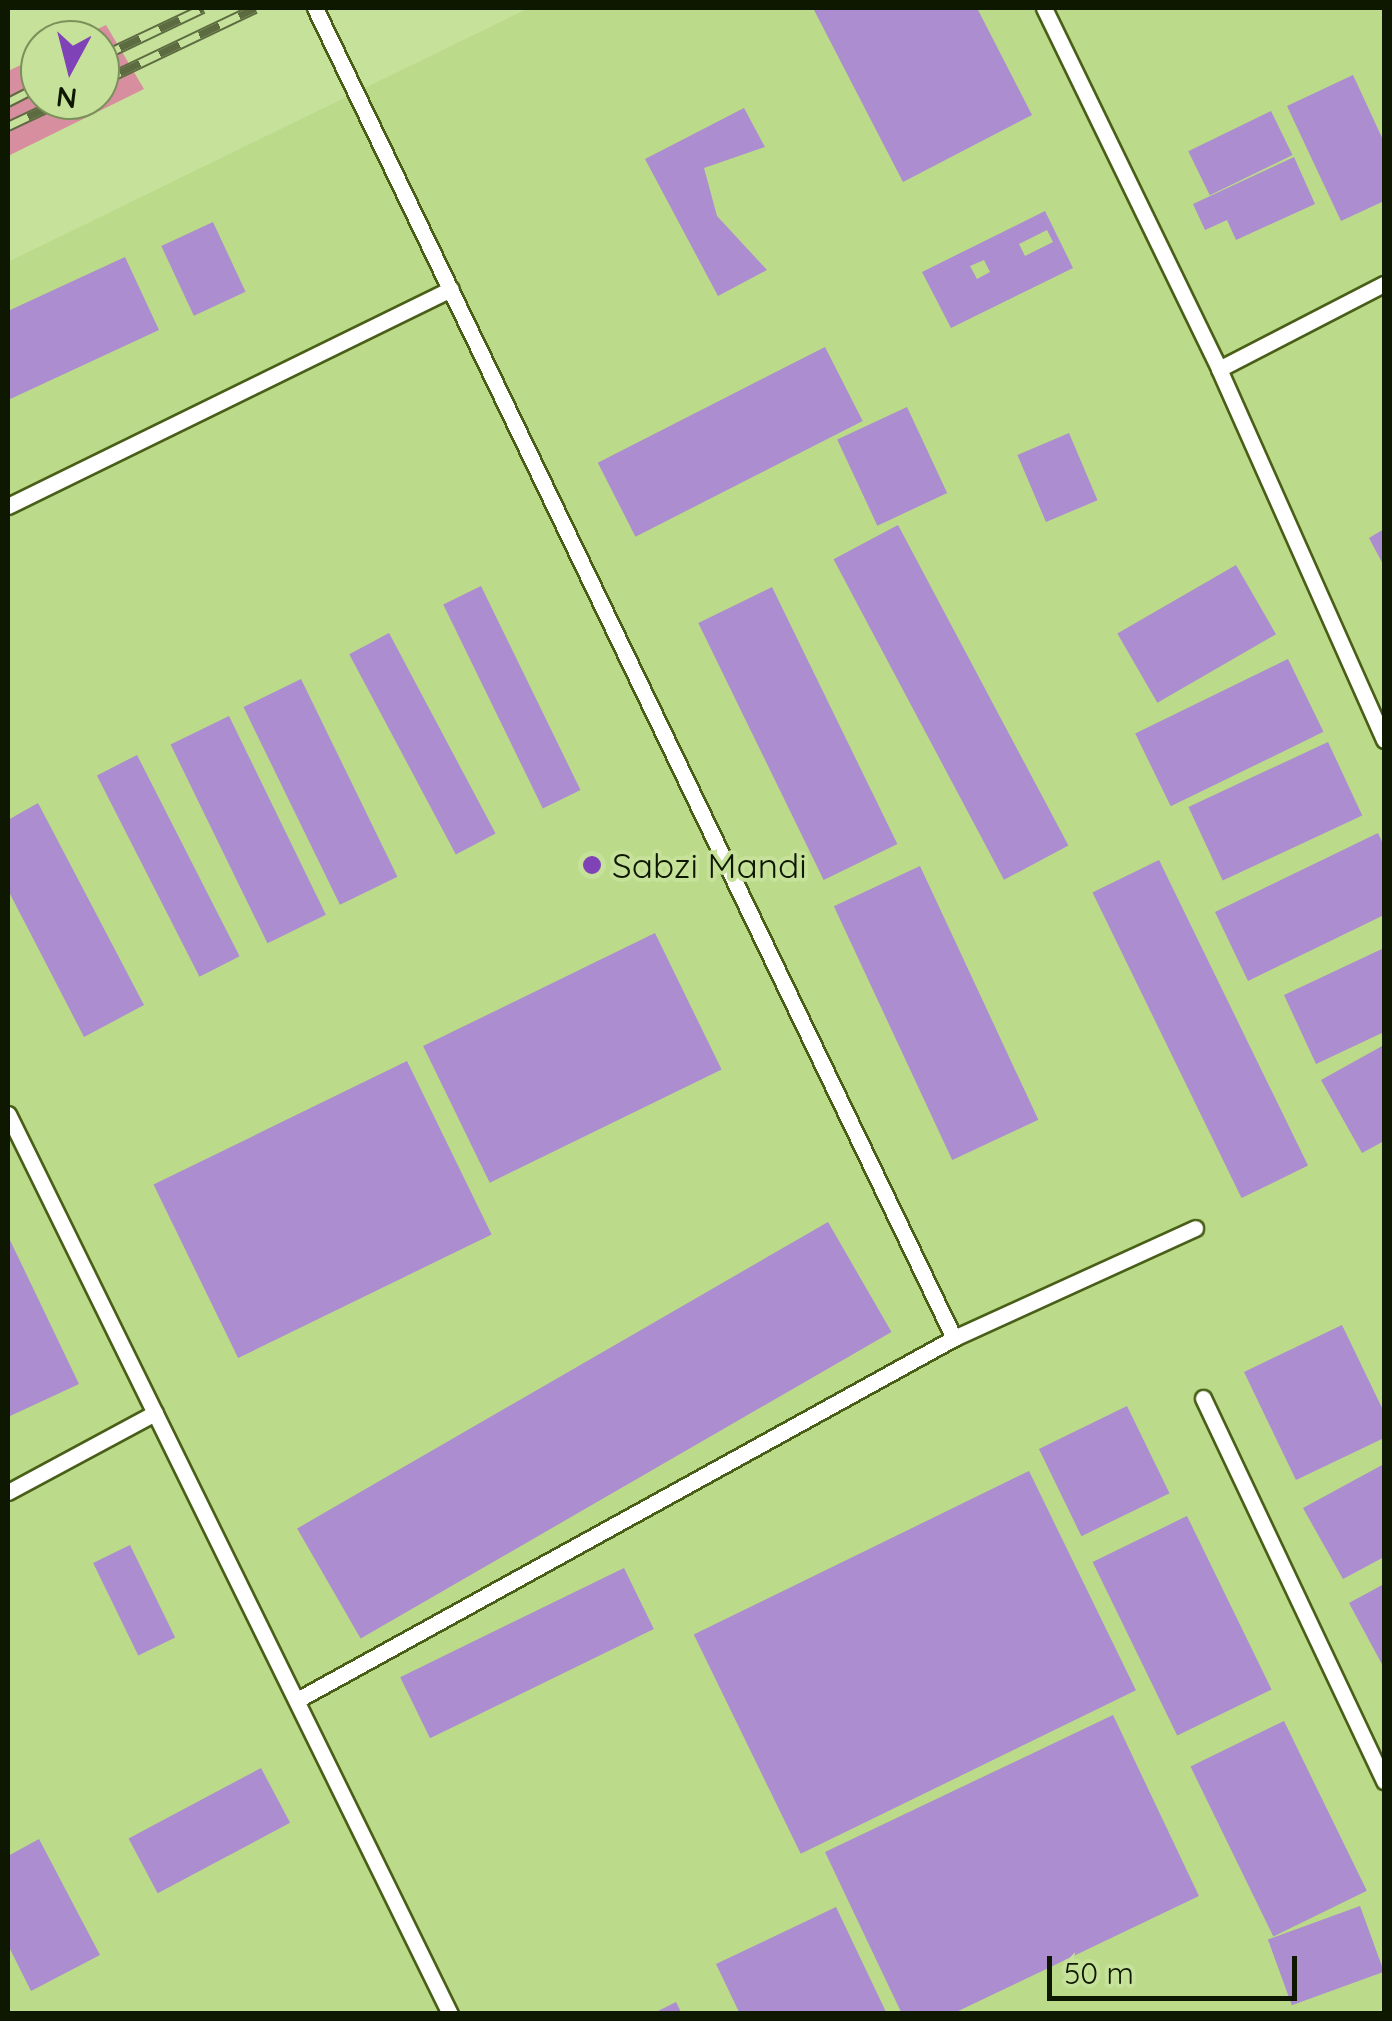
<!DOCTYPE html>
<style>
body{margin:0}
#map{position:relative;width:1392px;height:2021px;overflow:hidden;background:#c6e199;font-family:Quicksand,sans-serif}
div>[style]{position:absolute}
.built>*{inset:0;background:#bbda8a}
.green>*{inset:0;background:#d78e9e}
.building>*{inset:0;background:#ac8dcf;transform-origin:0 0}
.roads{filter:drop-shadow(2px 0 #495f18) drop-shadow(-2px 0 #495f18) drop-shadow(0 2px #495f18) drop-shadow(0 -2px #495f18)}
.service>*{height:15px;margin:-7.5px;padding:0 7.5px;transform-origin:7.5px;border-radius:7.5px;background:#fff}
.rail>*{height:11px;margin-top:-5.5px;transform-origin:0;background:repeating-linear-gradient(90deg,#c6e199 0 22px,#5c6c40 0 44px);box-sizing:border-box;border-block:2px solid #5c6c40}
.dots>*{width:28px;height:28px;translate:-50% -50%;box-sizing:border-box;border:5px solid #c6e199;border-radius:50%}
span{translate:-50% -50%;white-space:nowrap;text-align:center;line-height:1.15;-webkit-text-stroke:8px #c6e199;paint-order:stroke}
.poi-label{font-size:35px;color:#0e1700}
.left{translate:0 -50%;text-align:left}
.frame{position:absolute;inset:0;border:10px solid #0e1700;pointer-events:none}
.north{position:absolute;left:20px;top:20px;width:100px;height:100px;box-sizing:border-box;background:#c6e199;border:2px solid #7c905c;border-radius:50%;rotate:187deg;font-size:28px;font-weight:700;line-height:40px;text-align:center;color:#0e1700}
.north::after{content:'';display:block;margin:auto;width:35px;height:45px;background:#8042b7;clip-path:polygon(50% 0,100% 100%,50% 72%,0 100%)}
.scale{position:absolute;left:1047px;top:1956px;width:250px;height:45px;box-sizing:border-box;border:5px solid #0e1700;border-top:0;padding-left:12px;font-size:30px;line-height:35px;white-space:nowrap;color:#0e1700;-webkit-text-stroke:8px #c6e199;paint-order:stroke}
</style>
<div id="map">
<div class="built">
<i style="clip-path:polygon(529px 8px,1384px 8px,1384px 2013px,8px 2014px,8px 262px)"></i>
</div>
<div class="green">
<i style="clip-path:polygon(106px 25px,144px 89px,8px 156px,8px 71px,40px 56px,40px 100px,100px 100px,100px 40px,74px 40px)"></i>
</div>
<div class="building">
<i style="clip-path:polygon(813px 8px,977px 8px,1032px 115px,903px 182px)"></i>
<i style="clip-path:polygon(1353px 75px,1384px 142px,1384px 201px,1341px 221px,1287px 106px)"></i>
<i style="clip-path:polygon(744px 108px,765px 147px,704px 168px,717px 216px,767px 270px,718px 296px,645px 159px)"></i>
<i style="left:1271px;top:111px;width:49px;height:92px;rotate:64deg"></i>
<i style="clip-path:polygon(1294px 157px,1315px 204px,1236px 240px,1227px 220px,1205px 230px,1193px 204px)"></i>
<i style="clip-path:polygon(evenodd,1045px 211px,1073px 268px,951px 328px,922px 272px,1045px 211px,1047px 230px,1053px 242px,1025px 256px,1019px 244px,1047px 230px,1045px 211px,984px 260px,990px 272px,977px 279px,970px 266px,984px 260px)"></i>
<i style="left:213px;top:222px;width:77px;height:57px;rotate:65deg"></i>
<i style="clip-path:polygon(125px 257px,159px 330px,8px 400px,8px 311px)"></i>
<i style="left:825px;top:347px;width:83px;height:255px;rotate:63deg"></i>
<i style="left:907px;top:407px;width:95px;height:77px;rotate:65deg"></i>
<i style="left:1069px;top:433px;width:73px;height:56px;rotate:67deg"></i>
<i style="left:898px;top:525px;width:363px;height:73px;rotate:62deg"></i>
<i style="clip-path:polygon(1384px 529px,1384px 566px,1369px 538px)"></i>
<i style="left:1236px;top:565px;width:80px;height:137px;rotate:60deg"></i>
<i style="left:481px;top:586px;width:227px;height:42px;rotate:64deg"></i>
<i style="left:772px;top:587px;width:286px;height:82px;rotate:64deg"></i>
<i style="left:389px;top:633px;width:227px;height:45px;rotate:62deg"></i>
<i style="left:1288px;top:659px;width:81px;height:170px;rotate:64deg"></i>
<i style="left:301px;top:679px;width:220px;height:64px;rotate:64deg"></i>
<i style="left:229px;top:716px;width:221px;height:65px;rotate:64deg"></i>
<i style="left:1328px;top:742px;width:81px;height:154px;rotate:65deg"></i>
<i style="left:137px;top:755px;width:226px;height:45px;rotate:63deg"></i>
<i style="clip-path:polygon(38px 803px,144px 1005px,84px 1037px,8px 890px,8px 820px)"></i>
<i style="clip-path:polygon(1378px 833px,1384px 846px,1384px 915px,1248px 981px,1215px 912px)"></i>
<i style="left:1159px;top:860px;width:340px;height:74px;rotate:64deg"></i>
<i style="left:920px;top:866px;width:280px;height:95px;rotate:65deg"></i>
<i style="left:655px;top:933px;width:152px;height:258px;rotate:64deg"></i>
<i style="clip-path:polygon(1384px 948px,1384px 1032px,1316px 1064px,1284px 995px)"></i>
<i style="clip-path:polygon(1384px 1045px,1384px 1141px,1362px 1153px,1321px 1080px)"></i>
<i style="left:407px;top:1061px;width:193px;height:282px;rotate:64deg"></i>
<i style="left:828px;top:1222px;width:127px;height:613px;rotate:60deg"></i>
<i style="clip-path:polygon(8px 1236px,79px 1384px,8px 1417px)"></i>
<i style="clip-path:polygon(1342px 1325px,1384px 1412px,1384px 1438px,1296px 1480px,1244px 1372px)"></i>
<i style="left:1127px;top:1406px;width:97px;height:98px;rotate:64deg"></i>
<i style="clip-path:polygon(1384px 1464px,1384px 1557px,1343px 1579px,1303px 1508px)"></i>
<i style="left:1029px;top:1471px;width:244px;height:373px;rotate:64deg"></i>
<i style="left:1187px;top:1516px;width:193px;height:105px;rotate:64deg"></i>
<i style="left:130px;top:1545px;width:103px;height:41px;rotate:64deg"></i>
<i style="left:624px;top:1568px;width:68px;height:249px;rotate:64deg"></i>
<i style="clip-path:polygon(1384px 1584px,1384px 1668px,1349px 1603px)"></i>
<i style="clip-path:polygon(1113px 1715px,1199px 1896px,952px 2014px,902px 2014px,825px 1852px)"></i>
<i style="left:1284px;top:1721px;width:189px;height:104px;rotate:64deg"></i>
<i style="left:261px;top:1768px;width:62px;height:150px;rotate:62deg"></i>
<i style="clip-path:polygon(39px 1839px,100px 1955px,31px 1991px,8px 1945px,8px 1856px)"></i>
<i style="left:1360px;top:1906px;width:70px;height:98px;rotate:70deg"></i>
<i style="clip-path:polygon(836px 1907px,887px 2014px,740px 2014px,716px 1964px)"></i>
<i style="clip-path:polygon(676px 2002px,682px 2014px,652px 2014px)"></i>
</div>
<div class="roads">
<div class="service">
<i style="left:315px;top:8px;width:1476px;rotate:64.34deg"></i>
<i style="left:1044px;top:8px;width:401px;rotate:64.1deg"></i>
<i style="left:1219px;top:369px;width:406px;rotate:66deg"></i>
<i style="left:1219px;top:369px;width:186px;rotate:-27.3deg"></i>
<i style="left:8px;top:506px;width:493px;rotate:-26.1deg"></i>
<i style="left:8px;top:1114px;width:1003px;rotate:63.84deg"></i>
<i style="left:1203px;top:1398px;width:424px;rotate:64.7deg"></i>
<i style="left:8px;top:1492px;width:167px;rotate:-28.3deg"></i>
<i style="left:297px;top:1700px;width:750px;rotate:-28.85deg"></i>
<i style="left:954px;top:1338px;width:265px;rotate:-24.5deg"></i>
</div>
</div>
<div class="rail">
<i style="left:100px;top:57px;width:114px;rotate:-25.4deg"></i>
<i style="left:100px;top:82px;width:172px;rotate:-25.5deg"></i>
<i style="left:8px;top:102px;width:36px;rotate:-27deg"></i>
<i style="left:8px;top:126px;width:61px;rotate:-25.3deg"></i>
</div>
<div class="dots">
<i style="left:592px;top:865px;background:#8042b7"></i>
</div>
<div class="poi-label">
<span class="left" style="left:612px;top:865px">Sabzi Mandi</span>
</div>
<div class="frame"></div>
<div class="north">N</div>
<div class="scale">50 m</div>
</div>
